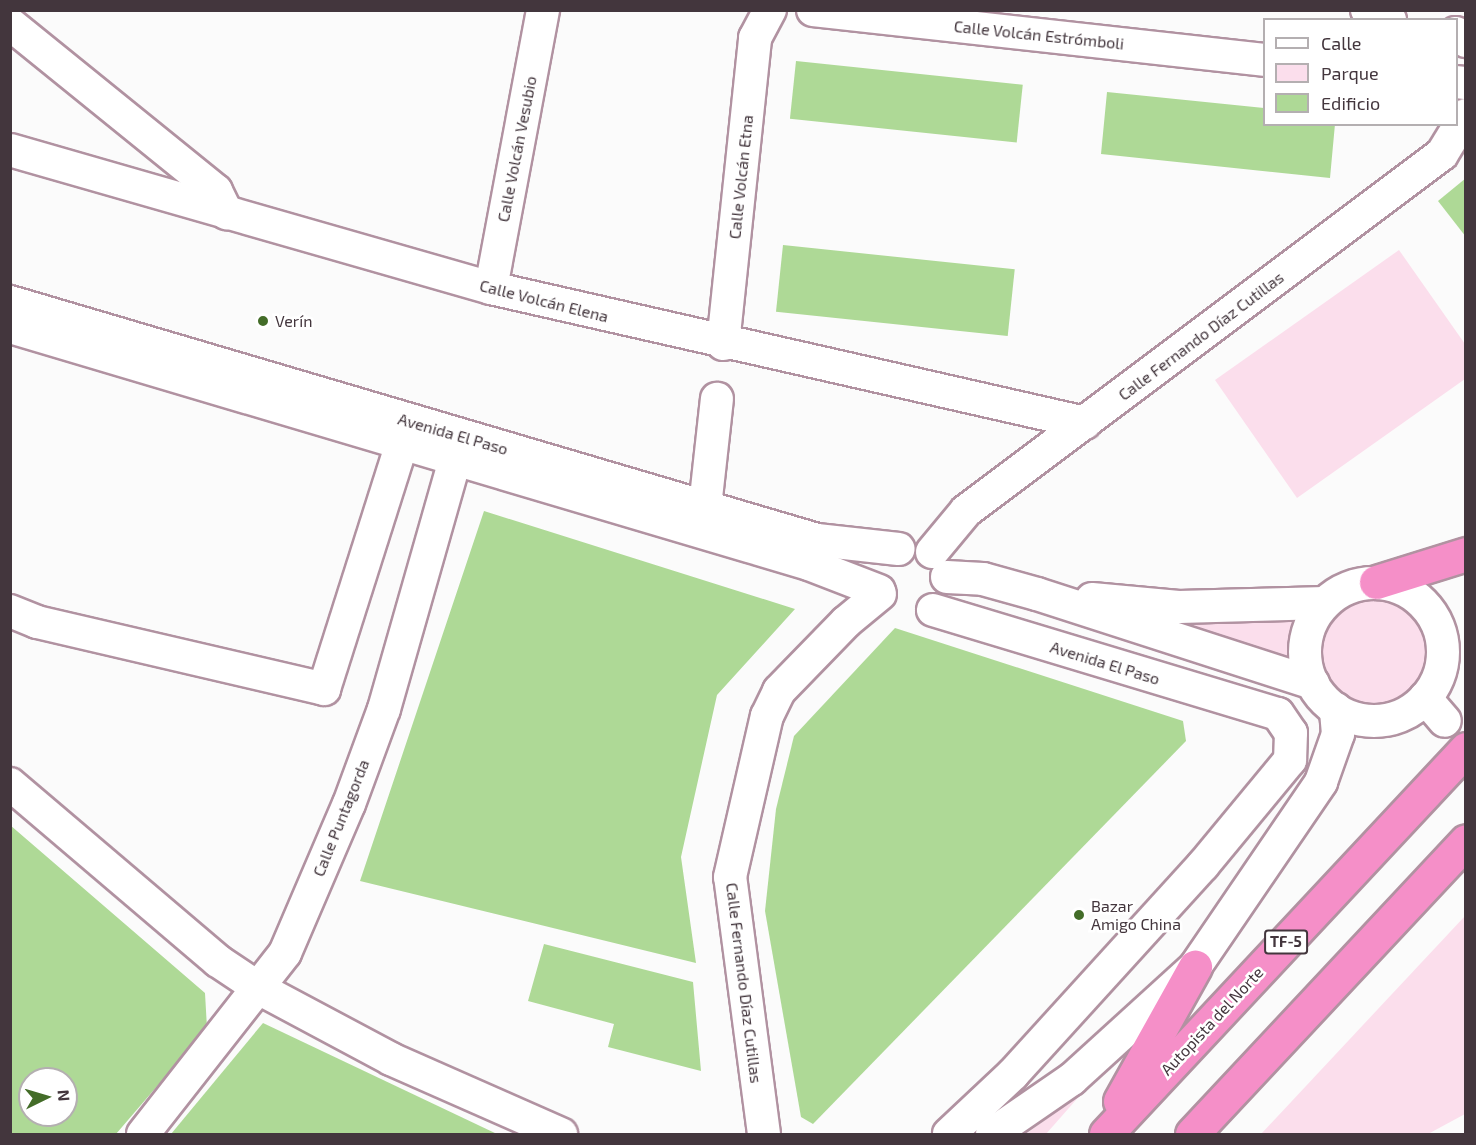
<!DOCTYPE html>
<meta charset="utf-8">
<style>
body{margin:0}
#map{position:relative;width:1476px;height:1145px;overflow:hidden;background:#fbfbfb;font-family:"Exo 2",sans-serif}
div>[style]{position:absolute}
.green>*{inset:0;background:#fbdeec}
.round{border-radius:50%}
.building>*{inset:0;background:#aed996;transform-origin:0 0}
.roads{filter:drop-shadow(2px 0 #b192a1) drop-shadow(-2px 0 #b192a1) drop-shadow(0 2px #b192a1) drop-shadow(0 -2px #b192a1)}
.minor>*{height:32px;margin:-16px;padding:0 16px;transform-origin:16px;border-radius:16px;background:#fff}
.minor>.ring{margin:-16px;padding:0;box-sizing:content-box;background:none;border:32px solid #fff;border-radius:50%}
.highway>*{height:33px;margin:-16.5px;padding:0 16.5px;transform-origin:16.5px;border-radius:16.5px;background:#f58fc8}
.dots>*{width:16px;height:16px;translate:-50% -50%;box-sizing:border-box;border:3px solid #fff;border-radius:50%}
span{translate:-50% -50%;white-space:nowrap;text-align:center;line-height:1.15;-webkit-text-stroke:5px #fff;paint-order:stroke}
.shield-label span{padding:2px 4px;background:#fff;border:2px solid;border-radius:4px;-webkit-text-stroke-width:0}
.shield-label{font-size:15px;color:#43363d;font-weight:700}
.street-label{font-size:16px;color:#43363d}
.poi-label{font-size:16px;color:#43363d}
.left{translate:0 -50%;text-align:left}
.frame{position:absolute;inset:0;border:12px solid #43363d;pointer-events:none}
.legend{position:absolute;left:1263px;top:18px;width:195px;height:108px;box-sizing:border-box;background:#fff;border:2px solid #b4afb1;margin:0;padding:8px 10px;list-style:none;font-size:18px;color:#43363d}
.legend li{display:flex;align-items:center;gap:12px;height:30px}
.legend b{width:30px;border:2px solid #b4afb1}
.north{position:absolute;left:18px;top:1067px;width:60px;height:60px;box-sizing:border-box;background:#fff;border:2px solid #b4afb1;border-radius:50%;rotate:85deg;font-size:16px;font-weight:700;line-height:24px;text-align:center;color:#43363d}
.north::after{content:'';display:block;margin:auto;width:21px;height:27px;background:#436c28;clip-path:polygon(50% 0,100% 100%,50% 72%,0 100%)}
</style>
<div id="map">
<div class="green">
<i style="clip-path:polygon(1399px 250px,1465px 344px,1465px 379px,1297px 498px,1215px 380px)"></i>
<i class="round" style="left:1321px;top:598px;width:106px;height:106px"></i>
<i style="clip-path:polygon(1293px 618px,1296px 625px,1290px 661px,1178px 624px)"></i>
<i style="clip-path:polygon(1465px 916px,1465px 1114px,1428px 1134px,1261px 1134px)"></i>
<i style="clip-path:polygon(1083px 1092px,1046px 1134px,1026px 1134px)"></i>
</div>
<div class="building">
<i style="left:796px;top:61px;width:228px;height:58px;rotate:6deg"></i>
<i style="clip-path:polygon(1107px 92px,1264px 108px,1264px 124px,1335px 124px,1330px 178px,1101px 154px)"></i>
<i style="clip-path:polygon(1466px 178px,1466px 237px,1438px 201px)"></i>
<i style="left:783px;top:245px;width:233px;height:67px;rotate:6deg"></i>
<i style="clip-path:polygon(484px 511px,795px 609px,717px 695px,681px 857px,696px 963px,360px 881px)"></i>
<i style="clip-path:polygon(895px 628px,1183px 721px,1186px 741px,813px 1124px,801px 1117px,765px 911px,776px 809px,794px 736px)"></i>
<i style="clip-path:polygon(evenodd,10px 825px,205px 993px,207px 1028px,116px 1134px,10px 1134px,10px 825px,30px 1079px,66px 1079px,66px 1115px,30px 1115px,30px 1079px)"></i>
<i style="clip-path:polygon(544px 944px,693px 982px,701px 1071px,608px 1047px,614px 1024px,528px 1001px)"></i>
<i style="clip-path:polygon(263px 1023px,497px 1134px,171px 1134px)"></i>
</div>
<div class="roads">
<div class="minor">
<i style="left:813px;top:10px;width:454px;rotate:6.3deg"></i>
<i style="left:1367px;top:10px;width:25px;rotate:23deg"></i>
<i style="left:10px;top:24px;width:265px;rotate:39deg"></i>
<i style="left:216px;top:191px;width:25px;rotate:64deg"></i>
<i style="left:1456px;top:33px;width:13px;rotate:39deg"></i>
<i style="left:1456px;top:82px;width:10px;rotate:6deg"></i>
<i style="left:10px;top:150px;width:500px;rotate:16.01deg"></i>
<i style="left:491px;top:288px;width:609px;rotate:12.8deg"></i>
<i style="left:491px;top:288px;width:283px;rotate:-79.4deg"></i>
<i style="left:10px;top:302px;width:841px;rotate:16.43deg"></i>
<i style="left:817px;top:540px;width:82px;rotate:6.3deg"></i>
<i style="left:10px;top:327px;width:833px;rotate:16.52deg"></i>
<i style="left:809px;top:564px;width:75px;rotate:21.1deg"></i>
<i style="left:723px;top:344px;width:308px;rotate:-84deg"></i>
<i style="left:755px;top:38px;width:32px;rotate:-62deg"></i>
<i style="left:705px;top:507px;width:109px;rotate:-83.7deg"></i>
<i style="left:932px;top:552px;width:53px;rotate:-50.3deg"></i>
<i style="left:966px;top:511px;width:595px;rotate:-36.87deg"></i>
<i style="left:1442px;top:154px;width:46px;rotate:-58.4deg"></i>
<i style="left:947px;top:577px;width:36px;rotate:3deg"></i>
<i style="left:983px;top:579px;width:56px;rotate:15.5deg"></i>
<i style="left:1037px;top:594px;width:290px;rotate:17.9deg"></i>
<i class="ring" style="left:1305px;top:583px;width:106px;height:106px"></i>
<i style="left:1092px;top:599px;width:87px;rotate:5.3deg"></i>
<i style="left:1179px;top:607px;width:146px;rotate:-1.6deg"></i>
<i style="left:933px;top:610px;width:360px;rotate:16.8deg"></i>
<i style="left:1278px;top:714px;width:23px;rotate:56deg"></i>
<i style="left:1291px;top:733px;width:27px;rotate:92deg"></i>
<i style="left:1290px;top:760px;width:136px;rotate:129.6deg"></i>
<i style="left:1203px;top:865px;width:282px;rotate:132.3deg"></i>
<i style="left:1013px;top:1074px;width:88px;rotate:136.8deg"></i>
<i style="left:10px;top:611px;width:29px;rotate:22deg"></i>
<i style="left:37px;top:622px;width:295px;rotate:13.1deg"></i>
<i style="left:324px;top:689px;width:258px;rotate:-72.4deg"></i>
<i style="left:1425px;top:698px;width:30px;rotate:49deg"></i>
<i style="left:10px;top:784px;width:273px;rotate:40.4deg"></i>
<i style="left:218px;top:961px;width:50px;rotate:33.7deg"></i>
<i style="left:260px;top:989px;width:149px;rotate:28.1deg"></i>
<i style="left:391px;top:1059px;width:186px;rotate:23.8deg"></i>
<i style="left:143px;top:1134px;width:230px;rotate:-51.9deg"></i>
<i style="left:285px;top:953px;width:162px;rotate:-66.8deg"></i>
<i style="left:349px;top:804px;width:101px;rotate:-69.8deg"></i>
<i style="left:384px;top:709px;width:260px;rotate:-74.1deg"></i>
<i style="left:764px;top:1134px;width:259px;rotate:-97.5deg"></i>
<i style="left:730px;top:877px;width:165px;rotate:-77.1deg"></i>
<i style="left:767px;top:716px;width:28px;rotate:-64deg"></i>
<i style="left:779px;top:691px;width:96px;rotate:-45.8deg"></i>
<i style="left:846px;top:622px;width:44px;rotate:-39.5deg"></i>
<i style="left:992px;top:1134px;width:97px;rotate:-34.5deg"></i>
<i style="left:1072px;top:1079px;width:166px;rotate:-42.3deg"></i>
<i style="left:1195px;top:967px;width:224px;rotate:-55.7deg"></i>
<i style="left:1321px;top:782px;width:51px;rotate:-70.5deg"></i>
<i style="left:1338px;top:734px;width:25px;rotate:-95deg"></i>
</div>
<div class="highway">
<i style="left:1376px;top:582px;width:94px;rotate:-17.3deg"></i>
<i style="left:1120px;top:1101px;width:154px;rotate:-60.8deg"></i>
<i style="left:1106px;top:1134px;width:527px;rotate:-46.92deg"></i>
<i style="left:1192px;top:1134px;width:401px;rotate:-46.9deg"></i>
</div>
</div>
<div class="dots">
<i style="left:263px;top:321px;background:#436c28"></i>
<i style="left:1079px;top:915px;background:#436c28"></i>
</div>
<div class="shield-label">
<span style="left:1286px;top:942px">TF-5</span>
</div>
<div class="street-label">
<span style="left:1039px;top:35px;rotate:6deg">Calle Volcán Estrómboli</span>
<span style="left:517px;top:149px;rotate:-79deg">Calle Volcán Vesubio</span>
<span style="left:741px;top:177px;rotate:-84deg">Calle Volcán Etna</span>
<span style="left:544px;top:301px;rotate:14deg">Calle Volcán Elena</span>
<span style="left:1201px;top:336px;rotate:-37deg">Calle Fernando Díaz Cutillas</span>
<span style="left:453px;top:434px;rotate:16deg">Avenida El Paso</span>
<span style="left:1105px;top:663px;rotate:17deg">Avenida El Paso</span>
<span style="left:341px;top:818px;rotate:-68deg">Calle Puntagorda</span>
<span style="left:744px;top:983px;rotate:83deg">Calle Fernando Díaz Cutillas</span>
<span style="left:1212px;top:1021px;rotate:-47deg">Autopista del Norte</span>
</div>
<div class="poi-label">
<span class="left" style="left:275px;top:321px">Verín</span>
<span class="left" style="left:1091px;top:915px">Bazar<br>Amigo China</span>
</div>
<div class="frame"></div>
<ul class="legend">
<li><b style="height:8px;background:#fff"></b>Calle</li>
<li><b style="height:16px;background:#fbdeec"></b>Parque</li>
<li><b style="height:16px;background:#aed996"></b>Edificio</li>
</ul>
<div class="north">N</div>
</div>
